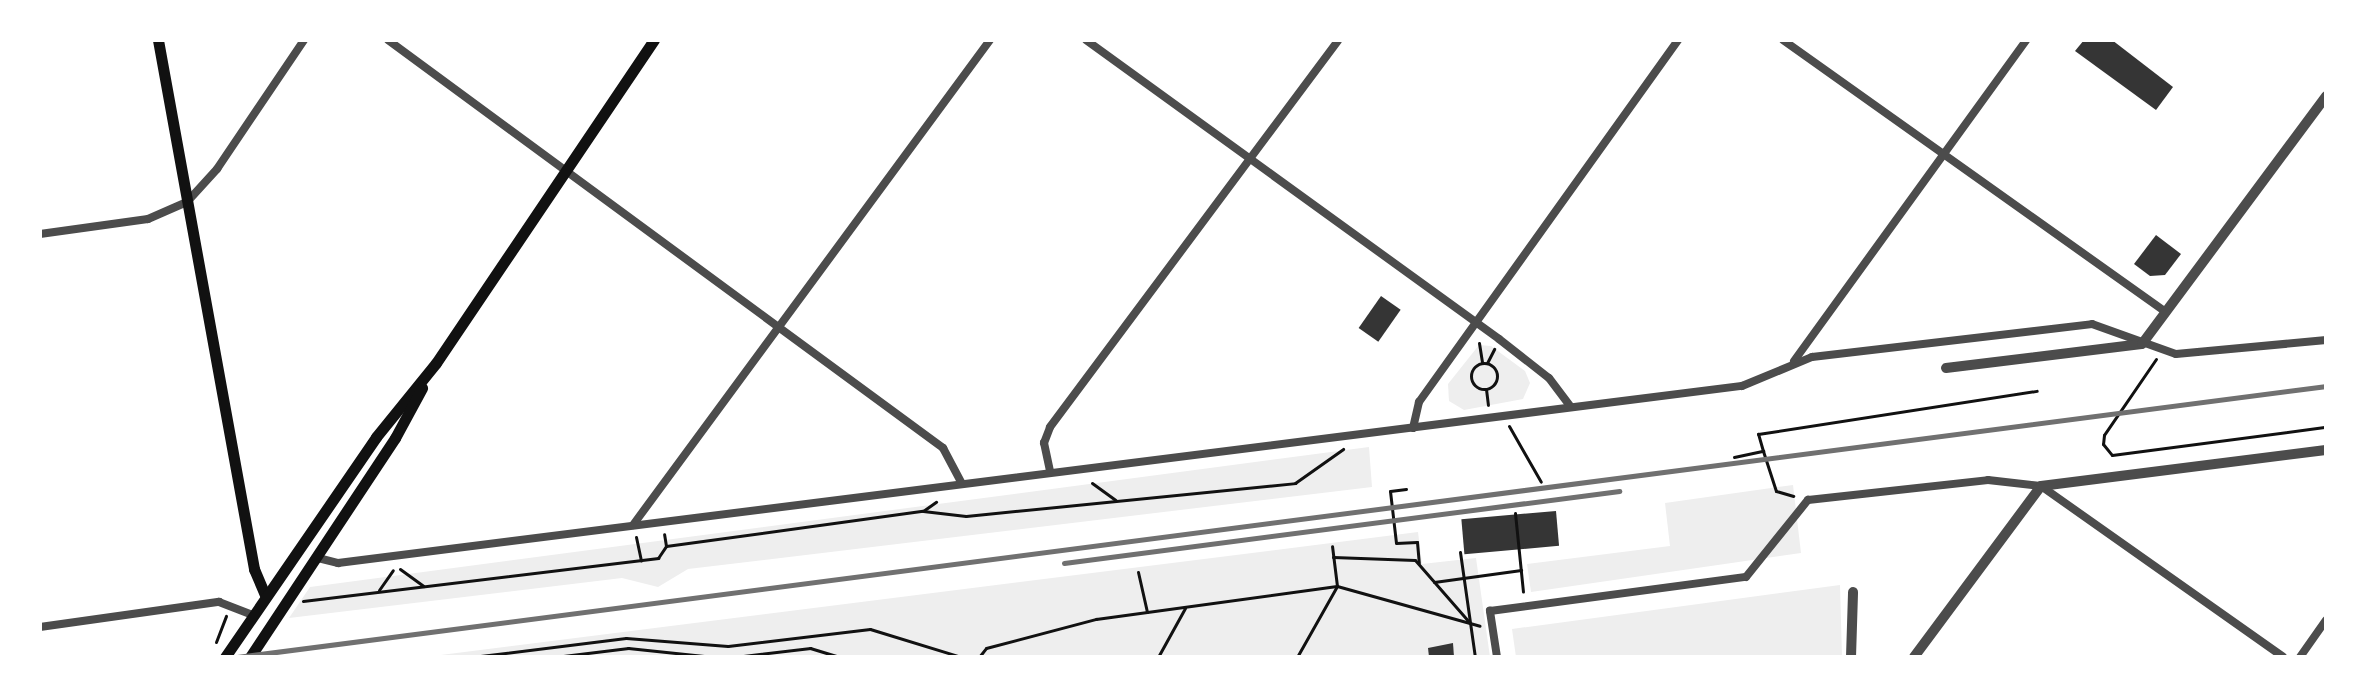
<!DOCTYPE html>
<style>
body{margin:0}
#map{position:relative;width:2366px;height:697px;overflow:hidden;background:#fff;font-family:Overpass,sans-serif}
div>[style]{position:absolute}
.green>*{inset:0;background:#eee}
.building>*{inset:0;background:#353535;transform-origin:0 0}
.path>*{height:3px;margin:-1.5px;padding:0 1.5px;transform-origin:1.5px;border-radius:1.5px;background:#111}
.path>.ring{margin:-1.5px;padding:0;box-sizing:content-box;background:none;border:3px solid #111;border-radius:50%}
.minor>*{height:8px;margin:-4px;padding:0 4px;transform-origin:4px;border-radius:4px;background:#4c4c4c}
.tertiary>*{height:10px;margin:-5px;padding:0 5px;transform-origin:5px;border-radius:5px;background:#4c4c4c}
.secondary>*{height:11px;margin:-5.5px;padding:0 5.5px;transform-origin:5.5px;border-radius:5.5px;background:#111}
.rail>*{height:5px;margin:-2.5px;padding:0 2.5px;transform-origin:2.5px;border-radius:2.5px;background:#707070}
span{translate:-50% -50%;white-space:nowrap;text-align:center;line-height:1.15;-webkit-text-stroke:6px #fff;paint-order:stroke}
.frame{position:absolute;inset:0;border:42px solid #fff;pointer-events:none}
</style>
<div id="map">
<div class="green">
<i style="clip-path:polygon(1479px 345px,1491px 346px,1525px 371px,1530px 383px,1523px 399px,1464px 410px,1449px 401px,1448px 384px)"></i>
<i style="clip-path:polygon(1369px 447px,1372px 487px,688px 569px,658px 587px,622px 578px,289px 618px,310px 587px)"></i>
<i style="clip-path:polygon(1793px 485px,1801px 553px,1531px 592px,1527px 564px,1670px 546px,1665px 503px)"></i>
<i style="clip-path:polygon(1418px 532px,1422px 564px,1476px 558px,1490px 657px,425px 657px)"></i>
<i style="clip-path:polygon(1840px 585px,1842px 657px,1516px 657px,1512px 629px)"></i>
</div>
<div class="building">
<i style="clip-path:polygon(2084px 40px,2112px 40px,2173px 87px,2156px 110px,2075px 51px)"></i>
<i style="clip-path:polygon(2156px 235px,2181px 254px,2165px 275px,2150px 276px,2134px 264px)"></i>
<i style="left:1381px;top:296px;width:24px;height:39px;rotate:35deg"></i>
<i style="left:1556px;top:511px;width:35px;height:95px;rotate:85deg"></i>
<i style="clip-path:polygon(1453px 643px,1454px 657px,1429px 657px,1428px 648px)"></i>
</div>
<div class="path">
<i style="left:1479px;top:343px;width:20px;rotate:81deg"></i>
<i style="left:2156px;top:359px;width:92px;rotate:124.4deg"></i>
<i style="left:2104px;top:435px;width:9px;rotate:96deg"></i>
<i style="left:2103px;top:444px;width:14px;rotate:51deg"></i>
<i style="left:2112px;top:455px;width:216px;rotate:-7.5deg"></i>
<i class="ring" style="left:1471px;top:363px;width:23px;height:23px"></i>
<i style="left:1487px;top:363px;width:16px;rotate:-63deg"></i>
<i style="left:1486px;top:389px;width:16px;rotate:83deg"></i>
<i style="left:1509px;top:426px;width:64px;rotate:60.3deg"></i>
<i style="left:1763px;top:451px;width:42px;rotate:72deg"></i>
<i style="left:1776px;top:491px;width:18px;rotate:16deg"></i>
<i style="left:1734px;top:457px;width:30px;rotate:-12deg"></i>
<i style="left:1763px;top:451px;width:18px;rotate:-106deg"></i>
<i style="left:1758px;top:434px;width:282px;rotate:-8.8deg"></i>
<i style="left:1092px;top:483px;width:29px;rotate:36deg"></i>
<i style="left:1406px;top:489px;width:16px;rotate:173deg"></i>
<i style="left:1390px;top:491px;width:52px;rotate:83.4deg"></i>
<i style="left:1396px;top:543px;width:21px;rotate:-3deg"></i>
<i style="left:1417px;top:542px;width:21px;rotate:85deg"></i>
<i style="left:923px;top:511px;width:16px;rotate:-35deg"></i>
<i style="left:1515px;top:513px;width:79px;rotate:84.2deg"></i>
<i style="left:636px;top:537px;width:24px;rotate:78deg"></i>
<i style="left:666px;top:546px;width:259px;rotate:-7.8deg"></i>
<i style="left:923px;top:511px;width:43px;rotate:6.6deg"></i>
<i style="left:966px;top:516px;width:331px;rotate:-5.7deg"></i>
<i style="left:1295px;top:483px;width:59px;rotate:-35.3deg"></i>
<i style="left:1460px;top:552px;width:106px;rotate:81.9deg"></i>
<i style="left:1333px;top:557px;width:82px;rotate:2.1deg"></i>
<i style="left:1415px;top:560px;width:82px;rotate:48.9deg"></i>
<i style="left:400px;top:569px;width:29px;rotate:36deg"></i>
<i style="left:1138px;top:572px;width:41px;rotate:77.3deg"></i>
<i style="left:1434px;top:582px;width:88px;rotate:-7.9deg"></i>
<i style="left:379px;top:590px;width:24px;rotate:-55deg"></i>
<i style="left:303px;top:601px;width:358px;rotate:-6.9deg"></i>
<i style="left:658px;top:558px;width:14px;rotate:-56deg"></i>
<i style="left:666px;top:546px;width:12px;rotate:-99deg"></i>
<i style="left:216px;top:642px;width:28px;rotate:-69deg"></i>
<i style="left:472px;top:657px;width:155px;rotate:-7deg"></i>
<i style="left:626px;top:638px;width:102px;rotate:4.5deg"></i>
<i style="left:728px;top:646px;width:143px;rotate:-6.8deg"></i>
<i style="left:870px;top:629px;width:95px;rotate:17.1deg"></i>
<i style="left:555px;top:657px;width:74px;rotate:-7deg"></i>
<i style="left:628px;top:648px;width:86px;rotate:6deg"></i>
<i style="left:735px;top:657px;width:76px;rotate:-6.8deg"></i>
<i style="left:810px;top:648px;width:30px;rotate:17deg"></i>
<i style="left:979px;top:657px;width:11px;rotate:-52deg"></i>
<i style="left:986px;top:648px;width:114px;rotate:-14.8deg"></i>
<i style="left:1096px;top:619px;width:243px;rotate:-7.8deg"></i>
<i style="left:1337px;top:586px;width:148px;rotate:15.6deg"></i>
<i style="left:1158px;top:657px;width:56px;rotate:-61.1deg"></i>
<i style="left:1297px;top:657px;width:81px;rotate:-60.6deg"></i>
<i style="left:1337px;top:586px;width:40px;rotate:-97.1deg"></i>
</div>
<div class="minor">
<i style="left:388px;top:40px;width:689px;rotate:36.32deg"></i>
<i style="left:943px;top:448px;width:40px;rotate:62deg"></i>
<i style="left:1086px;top:40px;width:510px;rotate:35.9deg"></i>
<i style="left:1499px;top:339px;width:63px;rotate:38deg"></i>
<i style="left:1549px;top:378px;width:36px;rotate:53deg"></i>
<i style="left:1783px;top:40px;width:470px;rotate:35.4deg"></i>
<i style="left:40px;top:234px;width:109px;rotate:-7.9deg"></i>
<i style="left:148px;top:219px;width:43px;rotate:-23.6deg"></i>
<i style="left:187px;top:202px;width:45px;rotate:-47.7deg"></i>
<i style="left:217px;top:169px;width:156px;rotate:-56deg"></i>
<i style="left:1794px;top:361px;width:396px;rotate:-54.1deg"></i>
<i style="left:1413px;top:428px;width:27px;rotate:-77deg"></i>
<i style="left:1419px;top:402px;width:445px;rotate:-54.4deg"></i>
<i style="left:1050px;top:471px;width:29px;rotate:-102deg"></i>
<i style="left:1044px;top:443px;width:17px;rotate:-69deg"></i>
<i style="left:1050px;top:427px;width:482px;rotate:-53.3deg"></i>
<i style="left:633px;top:525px;width:602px;rotate:-53.64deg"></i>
<i style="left:318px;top:558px;width:21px;rotate:14deg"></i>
<i style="left:338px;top:563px;width:1415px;rotate:-7.19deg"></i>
<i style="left:1742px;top:386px;width:76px;rotate:-22.5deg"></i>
<i style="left:1812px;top:357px;width:282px;rotate:-6.7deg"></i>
<i style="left:2092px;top:324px;width:89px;rotate:19.7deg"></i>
<i style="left:2176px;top:354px;width:151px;rotate:-5.3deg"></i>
<i style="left:40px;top:627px;width:181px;rotate:-8deg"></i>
<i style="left:219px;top:602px;width:36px;rotate:21deg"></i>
<i style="left:1497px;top:657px;width:47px;rotate:-98.7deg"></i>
<i style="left:1490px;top:611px;width:258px;rotate:-7.6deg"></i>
<i style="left:1746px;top:577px;width:99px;rotate:-51.2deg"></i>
<i style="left:1808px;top:500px;width:181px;rotate:-6.3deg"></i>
<i style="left:1988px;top:480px;width:53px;rotate:6.5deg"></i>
<i style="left:2041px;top:486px;width:296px;rotate:35.2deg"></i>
<i style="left:2300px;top:657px;width:45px;rotate:-54.9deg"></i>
</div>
<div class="tertiary">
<i style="left:1946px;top:368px;width:197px;rotate:-7deg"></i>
<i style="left:2142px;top:344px;width:309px;rotate:-53.4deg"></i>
<i style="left:1851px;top:657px;width:65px;rotate:-88.2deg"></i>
<i style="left:1914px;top:657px;width:213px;rotate:-53.4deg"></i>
<i style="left:2041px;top:486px;width:287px;rotate:-7.2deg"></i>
</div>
<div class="secondary">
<i style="left:158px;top:40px;width:538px;rotate:79.71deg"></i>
<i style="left:254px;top:569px;width:30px;rotate:67deg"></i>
<i style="left:225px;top:657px;width:267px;rotate:-55.5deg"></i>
<i style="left:376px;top:437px;width:95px;rotate:-51deg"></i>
<i style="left:436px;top:363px;width:390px;rotate:-56deg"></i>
<i style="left:250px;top:657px;width:263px;rotate:-56.5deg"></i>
<i style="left:395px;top:438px;width:57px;rotate:-61.6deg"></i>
</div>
<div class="rail">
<i style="left:1064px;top:563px;width:560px;rotate:-7.39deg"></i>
<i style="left:237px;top:657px;width:2107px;rotate:-7.39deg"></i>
</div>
<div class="frame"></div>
</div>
